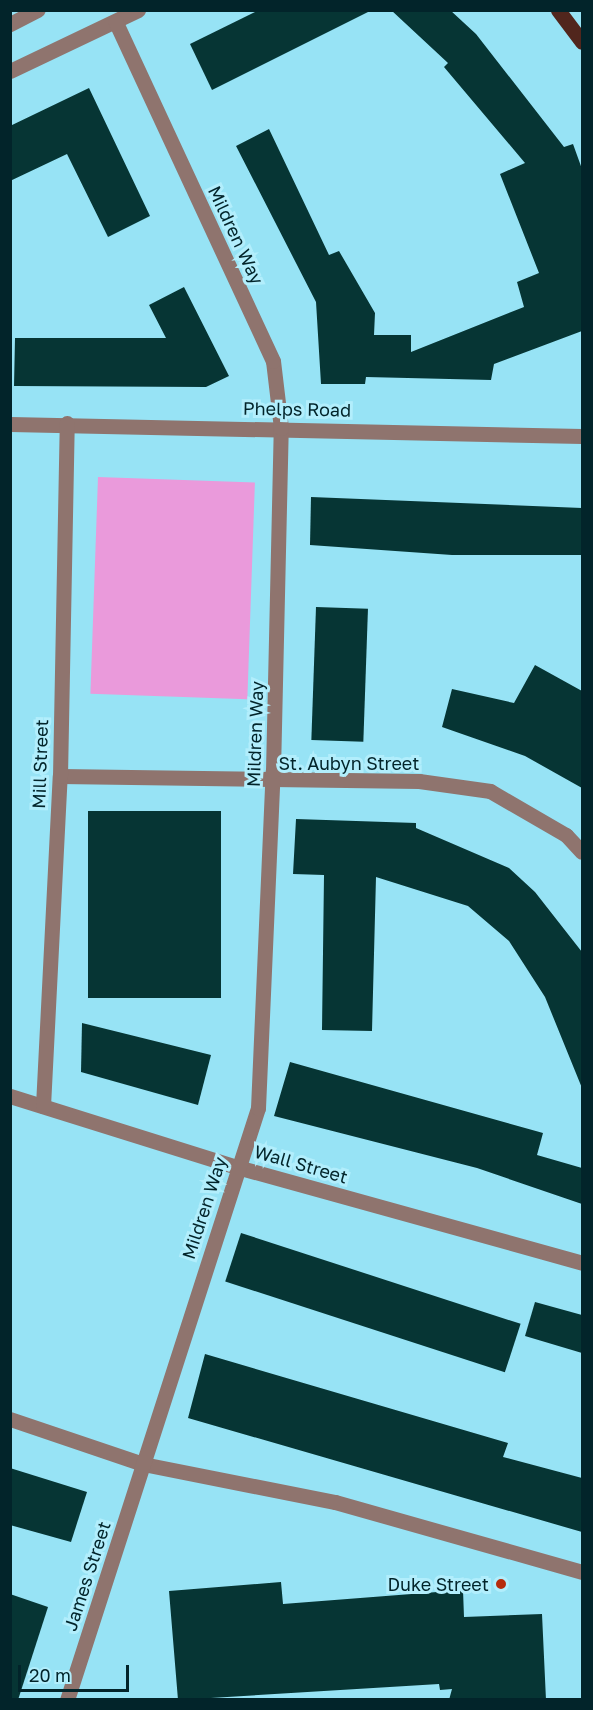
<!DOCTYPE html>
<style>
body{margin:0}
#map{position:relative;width:593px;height:1710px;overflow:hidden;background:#97e3f5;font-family:"Golos Text",sans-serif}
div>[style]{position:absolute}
.green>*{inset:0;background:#ea9adb;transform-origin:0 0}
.building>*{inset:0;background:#063534;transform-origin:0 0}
.minor>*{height:15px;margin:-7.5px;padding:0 7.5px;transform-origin:7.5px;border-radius:7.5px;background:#8f746e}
.major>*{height:15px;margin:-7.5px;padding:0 7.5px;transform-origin:7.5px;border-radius:7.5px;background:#51261d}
.dots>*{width:16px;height:16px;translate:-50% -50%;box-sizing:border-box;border:3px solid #b2eefc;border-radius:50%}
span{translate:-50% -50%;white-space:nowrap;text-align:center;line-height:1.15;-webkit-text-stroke:6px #b2eefc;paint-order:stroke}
.street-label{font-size:18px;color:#02242a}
.poi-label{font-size:18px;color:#02242a}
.right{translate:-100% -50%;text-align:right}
.frame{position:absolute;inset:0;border:12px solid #02242a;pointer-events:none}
.scale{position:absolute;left:18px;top:1665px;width:111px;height:27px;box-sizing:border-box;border:3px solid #02242a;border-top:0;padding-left:8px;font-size:18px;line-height:21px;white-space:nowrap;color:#02242a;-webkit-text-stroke:4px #b2eefc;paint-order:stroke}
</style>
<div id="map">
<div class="green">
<i style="left:98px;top:477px;width:157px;height:217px;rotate:2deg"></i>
</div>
<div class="building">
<i style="clip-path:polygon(259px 10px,372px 10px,212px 90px,190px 44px)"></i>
<i style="clip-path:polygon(391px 10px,450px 10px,476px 34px,564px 147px,573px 144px,582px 169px,582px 331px,494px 364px,491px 380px,366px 377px,365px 384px,321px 384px,316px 302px,236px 146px,269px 129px,329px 255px,339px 251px,375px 313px,374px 335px,411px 335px,411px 352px,524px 307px,517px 282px,539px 273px,500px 174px,525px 163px,444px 67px,448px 63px)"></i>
<i style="clip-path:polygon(89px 88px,150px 216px,108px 237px,67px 154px,10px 181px,10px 126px)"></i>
<i style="clip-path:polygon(184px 287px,229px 376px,206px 387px,14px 386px,15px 338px,166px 338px,149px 305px)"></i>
<i style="clip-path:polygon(311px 497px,582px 508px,582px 555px,452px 555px,310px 545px)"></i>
<i style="left:316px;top:607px;width:52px;height:133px;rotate:2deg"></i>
<i style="clip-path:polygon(535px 665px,582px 691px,582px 788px,525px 756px,442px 727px,452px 689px,514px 703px)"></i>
<i style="left:88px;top:811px;width:133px;height:187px"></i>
<i style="clip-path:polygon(296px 819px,416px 823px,416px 828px,509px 868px,535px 892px,582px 952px,582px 1088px,545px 997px,509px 941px,468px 906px,376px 877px,372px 1031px,322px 1030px,324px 875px,293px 874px)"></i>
<i style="clip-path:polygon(82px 1023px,211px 1055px,198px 1105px,81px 1072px)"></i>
<i style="clip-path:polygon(290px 1062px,543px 1133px,537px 1155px,582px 1168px,582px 1204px,477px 1168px,274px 1116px)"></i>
<i style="left:241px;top:1233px;width:294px;height:51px;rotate:18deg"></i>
<i style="clip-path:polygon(535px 1302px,582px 1315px,582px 1353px,525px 1336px)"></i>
<i style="clip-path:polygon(205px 1354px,508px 1443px,503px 1457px,582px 1478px,582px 1532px,188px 1418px)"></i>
<i style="clip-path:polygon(10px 1468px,87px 1492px,71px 1542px,10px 1525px)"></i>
<i style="clip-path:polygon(281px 1582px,283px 1604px,463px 1590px,464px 1617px,542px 1614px,546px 1700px,449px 1700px,452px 1689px,440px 1690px,439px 1684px,178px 1700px,169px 1591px)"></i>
<i style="clip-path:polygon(10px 1594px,48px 1607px,18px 1700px,10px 1700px)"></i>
</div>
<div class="minor">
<i style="left:10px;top:24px;width:31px;rotate:-27deg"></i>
<i style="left:10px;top:71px;width:142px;rotate:-25.5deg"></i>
<i style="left:10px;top:424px;width:572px;rotate:1.2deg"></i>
<i style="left:60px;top:776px;width:359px;rotate:0.8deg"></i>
<i style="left:419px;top:781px;width:72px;rotate:8deg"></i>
<i style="left:490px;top:791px;width:88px;rotate:30.1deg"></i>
<i style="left:566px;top:835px;width:23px;rotate:47deg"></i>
<i style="left:10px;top:1096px;width:238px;rotate:17.4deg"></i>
<i style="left:237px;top:1167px;width:358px;rotate:15.5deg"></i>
<i style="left:43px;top:1106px;width:330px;rotate:-87.1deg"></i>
<i style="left:60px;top:776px;width:353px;rotate:-88.9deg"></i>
<i style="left:10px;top:1419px;width:140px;rotate:18.7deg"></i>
<i style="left:143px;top:1464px;width:196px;rotate:11.2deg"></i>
<i style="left:335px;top:1502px;width:257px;rotate:15.8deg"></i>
<i style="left:67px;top:1700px;width:622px;rotate:-72.12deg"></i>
<i style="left:258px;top:1108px;width:337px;rotate:-87.5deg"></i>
<i style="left:273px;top:771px;width:343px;rotate:-88.7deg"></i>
<i style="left:281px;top:428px;width:67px;rotate:-96.8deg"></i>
<i style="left:273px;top:361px;width:374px;rotate:-114.9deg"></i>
</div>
<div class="major">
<i style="left:558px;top:10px;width:40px;rotate:53deg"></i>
</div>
<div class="dots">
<i style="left:501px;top:1584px;background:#b62b0b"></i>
</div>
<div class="street-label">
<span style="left:236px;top:235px;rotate:65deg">Mildren Way</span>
<span style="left:297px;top:409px;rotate:1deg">Phelps Road</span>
<span style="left:255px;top:734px;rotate:-88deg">Mildren Way</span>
<span style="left:349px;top:763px">St. Aubyn Street</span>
<span style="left:40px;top:764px;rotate:-88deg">Mill Street</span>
<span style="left:301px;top:1164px;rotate:16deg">Wall Street</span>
<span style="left:204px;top:1208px;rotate:-72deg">Mildren Way</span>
<span style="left:87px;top:1576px;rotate:-72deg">James Street</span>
</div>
<div class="poi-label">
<span class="right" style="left:489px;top:1584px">Duke Street</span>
</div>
<div class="frame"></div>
<div class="scale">20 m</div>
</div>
